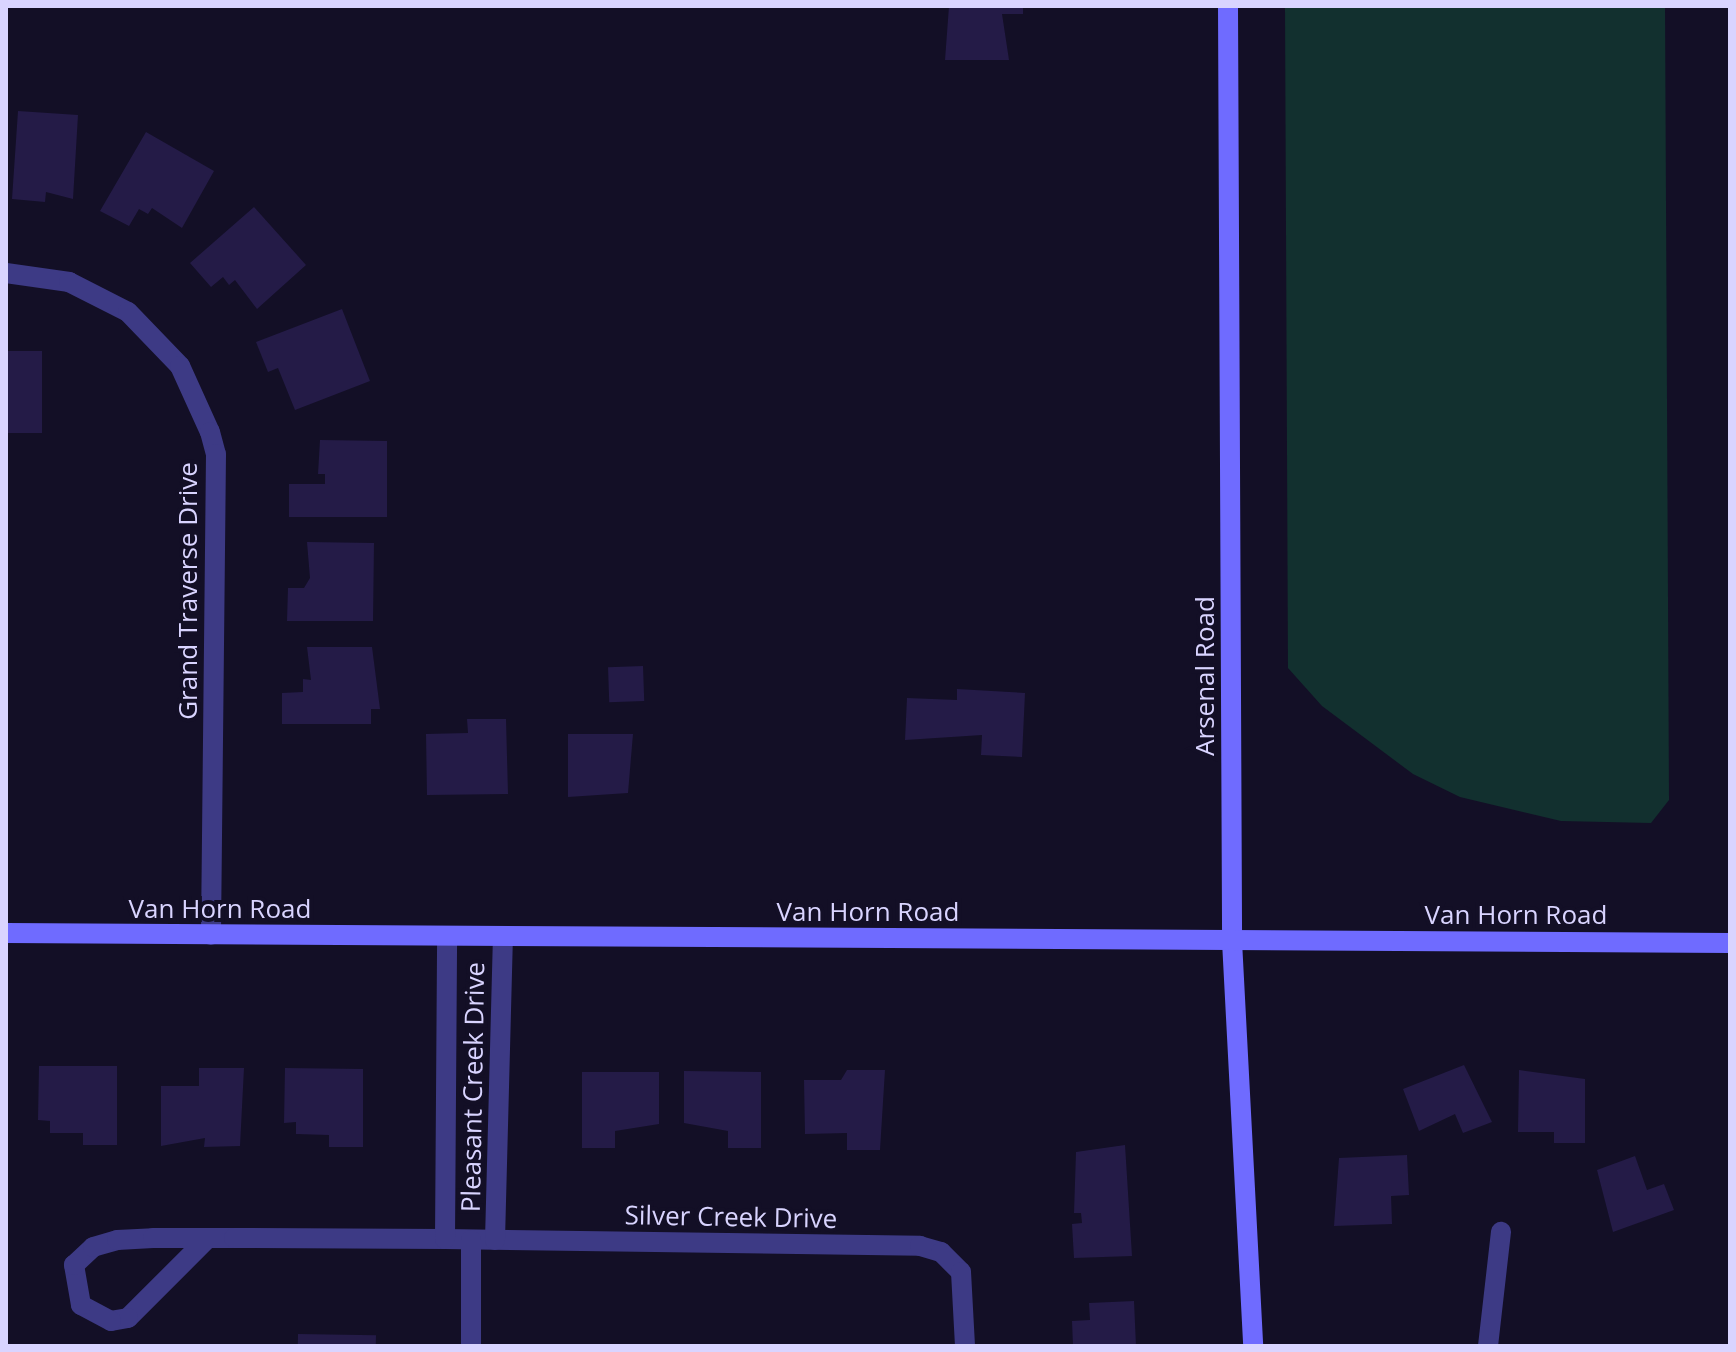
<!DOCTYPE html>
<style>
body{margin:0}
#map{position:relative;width:1736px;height:1352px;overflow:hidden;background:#130f26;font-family:"Open Sans",sans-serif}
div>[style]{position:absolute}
.green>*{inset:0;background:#12302f}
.building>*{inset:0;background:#241b47;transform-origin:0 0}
.street>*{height:20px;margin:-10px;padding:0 10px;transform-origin:10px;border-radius:10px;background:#3d3a85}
.secondary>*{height:20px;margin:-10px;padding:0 10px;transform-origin:10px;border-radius:10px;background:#6f6bff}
span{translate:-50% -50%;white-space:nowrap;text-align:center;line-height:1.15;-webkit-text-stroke:8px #130f26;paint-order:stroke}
.street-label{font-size:26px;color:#d9d4ff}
.frame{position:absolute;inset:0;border:8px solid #d9d4ff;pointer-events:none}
</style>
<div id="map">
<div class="green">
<i style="clip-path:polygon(1285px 6px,1665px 6px,1669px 800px,1651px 823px,1561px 821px,1460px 797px,1413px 774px,1322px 706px,1288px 668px)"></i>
</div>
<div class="building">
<i style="clip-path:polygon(949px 6px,1023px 6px,1023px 14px,1002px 14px,1009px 60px,945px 60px)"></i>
<i style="clip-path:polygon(18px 111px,78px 115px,73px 199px,46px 192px,45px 202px,12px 199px)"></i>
<i style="clip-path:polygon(146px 132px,214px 171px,182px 228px,152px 208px,148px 214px,139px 209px,129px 226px,100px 211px)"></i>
<i style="clip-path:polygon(254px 207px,306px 265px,257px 309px,235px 280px,229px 285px,223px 277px,211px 287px,190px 263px)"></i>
<i style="clip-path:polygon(342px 309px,370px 381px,295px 410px,278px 368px,268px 372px,256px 342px)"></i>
<i style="left:6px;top:351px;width:36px;height:82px"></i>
<i style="clip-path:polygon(320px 440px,387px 441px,387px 517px,289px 517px,289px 484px,325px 484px,325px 474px,318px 474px)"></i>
<i style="clip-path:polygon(307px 542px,374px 543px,373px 621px,287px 621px,288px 588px,304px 588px,310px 578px)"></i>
<i style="clip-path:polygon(307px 647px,372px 647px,380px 709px,371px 709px,371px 724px,282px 724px,282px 693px,303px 692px,303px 679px,311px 680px)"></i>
<i style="left:643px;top:666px;width:35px;height:35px;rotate:88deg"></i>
<i style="clip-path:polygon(957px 689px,1025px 693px,1022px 757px,981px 755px,982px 735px,905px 740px,907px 698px,957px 700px)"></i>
<i style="clip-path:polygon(467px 719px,506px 719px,508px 794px,427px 795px,426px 734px,468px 733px)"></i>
<i style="clip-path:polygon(568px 734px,633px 734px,628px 793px,568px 797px)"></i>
<i style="clip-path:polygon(1464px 1065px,1492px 1122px,1463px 1133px,1455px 1114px,1419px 1131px,1403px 1089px)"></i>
<i style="clip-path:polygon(39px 1066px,117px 1066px,117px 1145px,83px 1145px,83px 1133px,50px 1133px,50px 1121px,38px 1120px)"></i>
<i style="clip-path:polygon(199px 1068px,244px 1068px,240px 1146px,204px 1147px,205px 1138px,161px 1146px,161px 1086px,199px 1086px)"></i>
<i style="clip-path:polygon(285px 1068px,363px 1069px,363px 1147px,329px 1147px,329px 1135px,296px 1134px,296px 1122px,284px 1123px)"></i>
<i style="clip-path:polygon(847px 1070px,885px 1070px,880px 1150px,847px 1150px,847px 1133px,805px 1134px,804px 1080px,841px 1080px)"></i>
<i style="clip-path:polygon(1519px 1070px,1585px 1079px,1585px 1143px,1554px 1143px,1554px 1132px,1518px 1132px)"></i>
<i style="clip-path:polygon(684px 1071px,761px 1072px,761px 1148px,728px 1148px,728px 1131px,684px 1123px)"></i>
<i style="clip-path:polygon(582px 1072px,659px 1072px,659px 1124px,615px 1131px,615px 1148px,582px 1148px)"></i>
<i style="clip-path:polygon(1125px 1145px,1132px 1256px,1074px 1258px,1072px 1224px,1082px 1223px,1081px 1213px,1074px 1213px,1076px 1152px)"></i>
<i style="clip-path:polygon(1407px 1155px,1409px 1195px,1391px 1196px,1392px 1224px,1334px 1226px,1339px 1158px)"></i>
<i style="clip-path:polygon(1635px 1156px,1647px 1190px,1664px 1184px,1674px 1210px,1613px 1232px,1597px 1170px)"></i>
<i style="clip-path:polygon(1134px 1301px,1136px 1346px,1073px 1346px,1072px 1321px,1090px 1320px,1089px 1303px)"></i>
<i style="left:298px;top:1334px;width:78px;height:12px;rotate:1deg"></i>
</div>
<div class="street">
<i style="left:6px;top:273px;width:64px;rotate:8.1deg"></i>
<i style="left:69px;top:282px;width:66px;rotate:27deg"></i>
<i style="left:128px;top:312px;width:75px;rotate:46.1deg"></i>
<i style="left:180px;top:366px;width:72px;rotate:65.6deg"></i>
<i style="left:210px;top:432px;width:23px;rotate:75deg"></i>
<i style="left:216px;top:454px;width:481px;rotate:90.6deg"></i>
<i style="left:208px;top:1238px;width:113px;rotate:135deg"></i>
<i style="left:128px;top:1318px;width:17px;rotate:170deg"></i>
<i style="left:111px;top:1321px;width:34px;rotate:-152deg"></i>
<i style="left:81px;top:1305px;width:41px;rotate:-99.9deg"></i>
<i style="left:74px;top:1265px;width:26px;rotate:-43deg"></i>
<i style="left:93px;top:1247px;width:25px;rotate:-16deg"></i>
<i style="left:117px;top:1240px;width:36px;rotate:-3deg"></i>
<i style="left:153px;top:1238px;width:81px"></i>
<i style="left:234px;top:1238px;width:211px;rotate:0.3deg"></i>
<i style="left:445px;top:1239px;width:475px;rotate:0.8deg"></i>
<i style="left:920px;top:1246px;width:22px;rotate:16deg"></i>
<i style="left:941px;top:1252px;width:28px;rotate:45deg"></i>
<i style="left:961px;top:1272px;width:74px;rotate:86.9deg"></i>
<i style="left:445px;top:1239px;width:303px;rotate:-89.6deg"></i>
<i style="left:495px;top:1240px;width:304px;rotate:-88.5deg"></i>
<i style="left:471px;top:1346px;width:106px;rotate:-90deg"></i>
<i style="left:1488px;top:1346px;width:115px;rotate:-83.5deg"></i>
</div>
<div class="secondary">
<i style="left:1228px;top:6px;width:935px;rotate:89.75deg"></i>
<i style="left:1232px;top:941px;width:406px;rotate:87deg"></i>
<i style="left:6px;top:933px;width:1724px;rotate:0.33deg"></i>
</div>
<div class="street-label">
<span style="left:188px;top:591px;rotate:-90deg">Grand Traverse Drive</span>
<span style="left:1205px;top:676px;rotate:-90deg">Arsenal Road</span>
<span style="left:220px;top:909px">Van Horn Road</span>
<span style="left:868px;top:912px">Van Horn Road</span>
<span style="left:1516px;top:915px">Van Horn Road</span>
<span style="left:473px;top:1087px;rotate:-89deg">Pleasant Creek Drive</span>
<span style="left:731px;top:1217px;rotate:1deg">Silver Creek Drive</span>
</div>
<div class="frame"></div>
</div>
